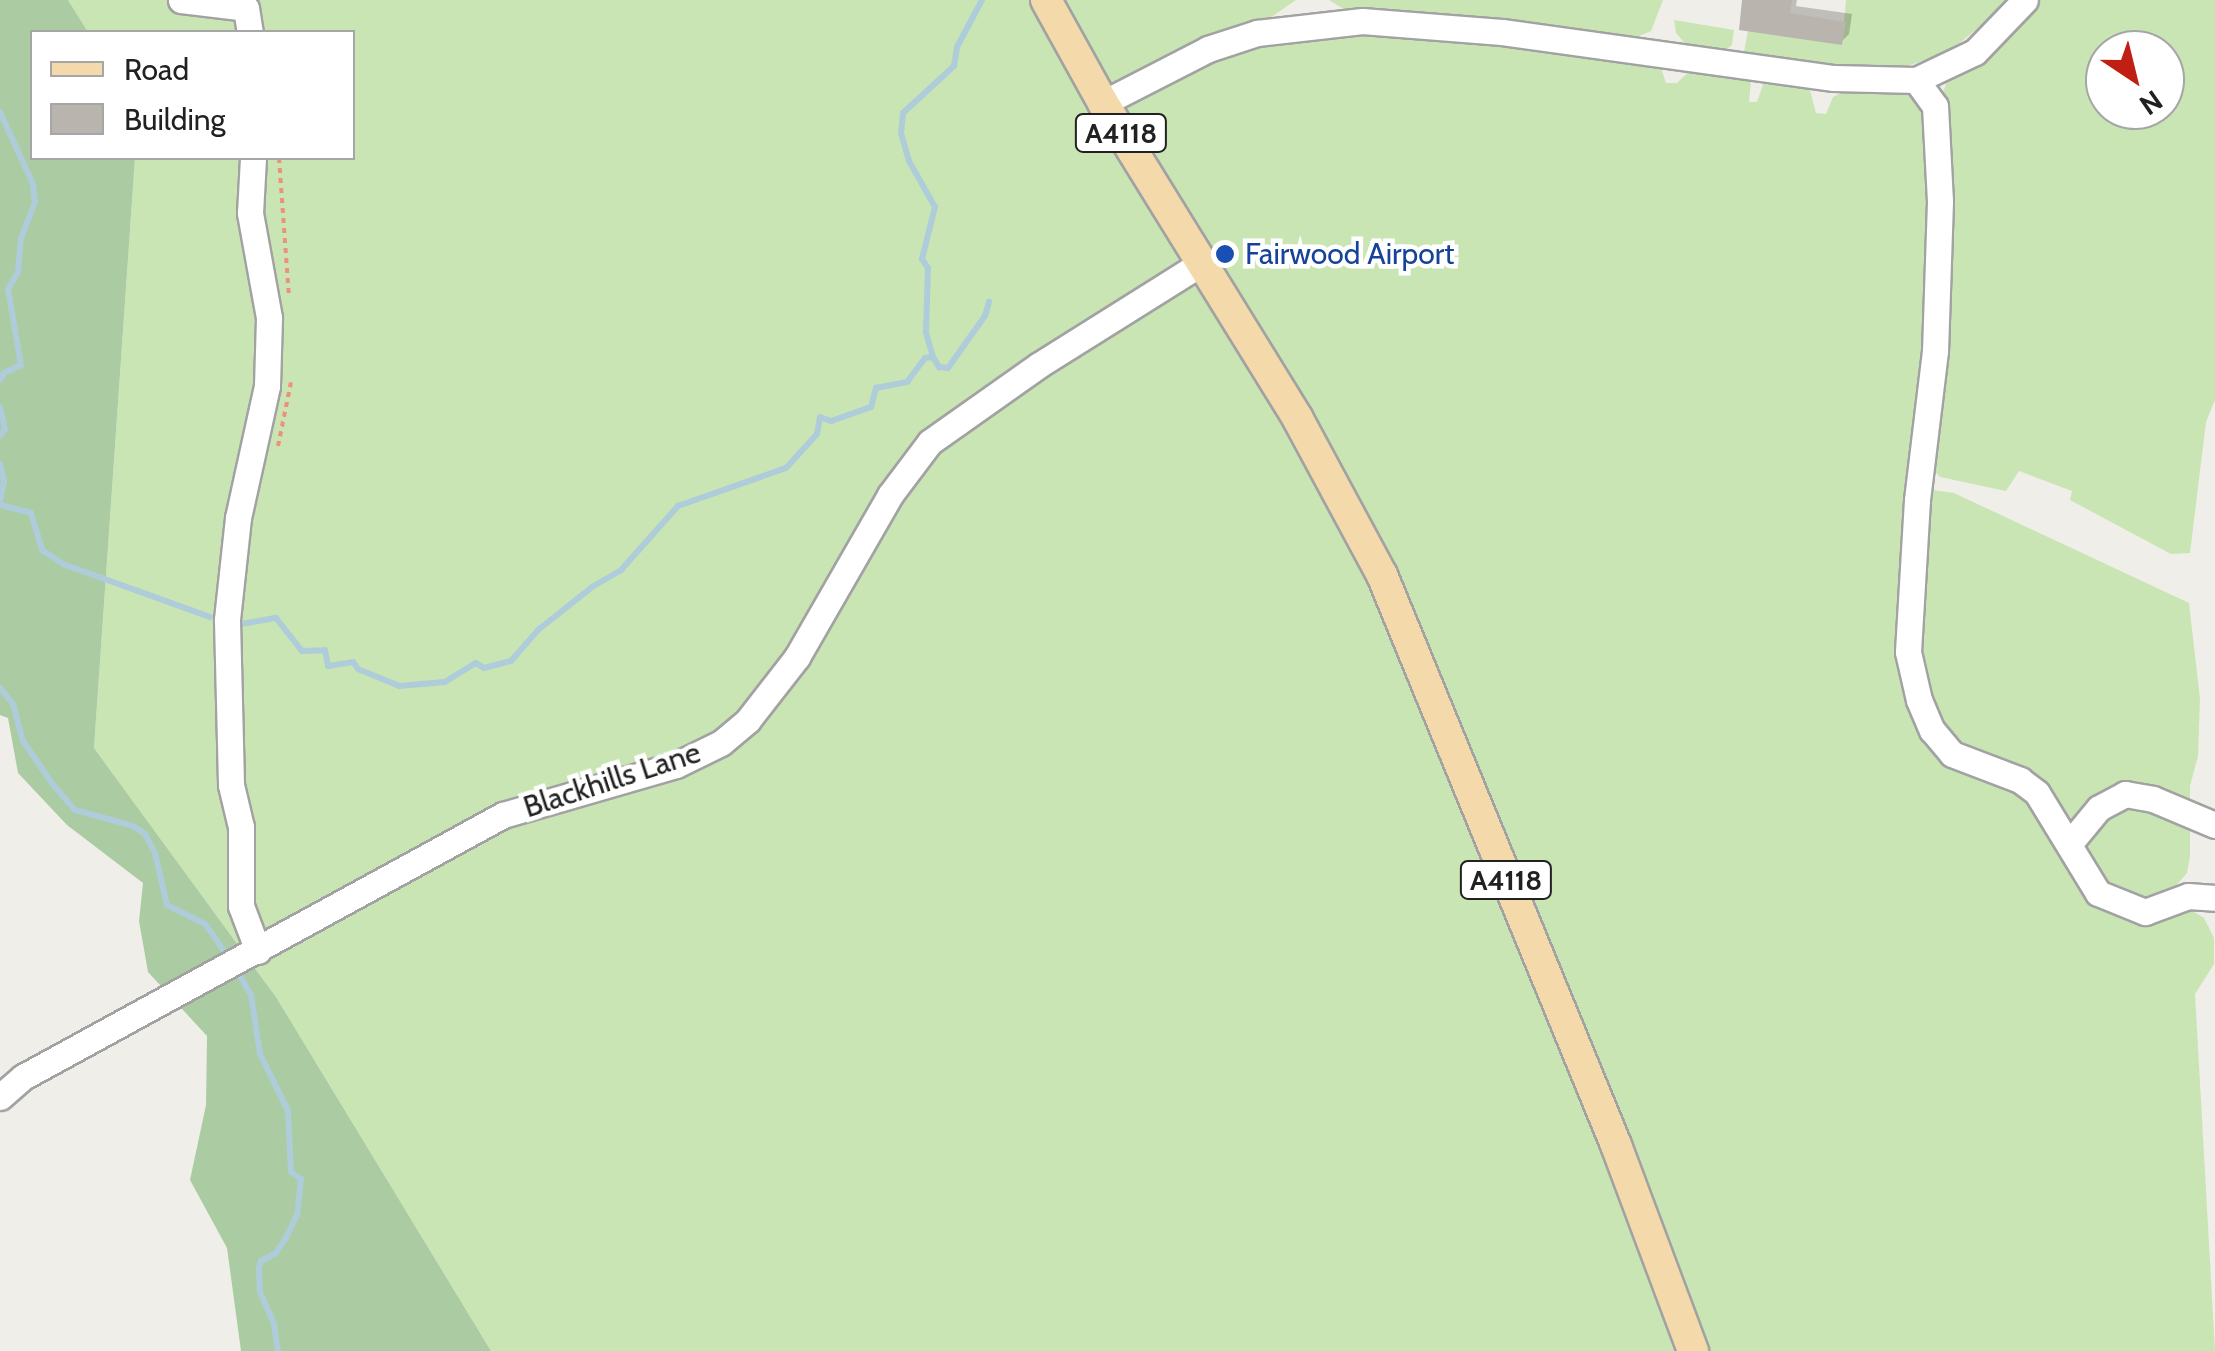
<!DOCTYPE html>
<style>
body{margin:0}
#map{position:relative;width:2215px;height:1351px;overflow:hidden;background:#f0eee9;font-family:Cabin,sans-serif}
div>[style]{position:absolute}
.grass>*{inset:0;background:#c9e5b4}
.forest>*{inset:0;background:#abcca2}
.shadow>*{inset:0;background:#0003}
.stream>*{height:6px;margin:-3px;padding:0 3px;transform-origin:3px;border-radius:3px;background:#aeccda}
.building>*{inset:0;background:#bab4ae}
.path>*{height:4px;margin-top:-2px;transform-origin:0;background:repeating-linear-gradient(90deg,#ed917d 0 5px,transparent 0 10px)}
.roads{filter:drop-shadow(2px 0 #a2a2a2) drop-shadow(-2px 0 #a2a2a2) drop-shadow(0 2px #a2a2a2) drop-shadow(0 -2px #a2a2a2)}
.minor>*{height:25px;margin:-12.5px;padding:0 12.5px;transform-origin:12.5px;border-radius:12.5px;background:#fff}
.major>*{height:30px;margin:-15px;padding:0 15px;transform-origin:15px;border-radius:15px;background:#f4daab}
.dots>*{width:28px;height:28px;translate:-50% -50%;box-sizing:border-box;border:5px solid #fff;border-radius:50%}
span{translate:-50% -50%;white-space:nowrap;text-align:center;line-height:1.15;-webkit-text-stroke:9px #fff;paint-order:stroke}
.shield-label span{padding:2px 8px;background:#fff;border:2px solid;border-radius:8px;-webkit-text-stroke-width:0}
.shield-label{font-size:28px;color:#212121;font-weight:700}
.transit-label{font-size:30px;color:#164399}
.left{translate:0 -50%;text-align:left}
.street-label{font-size:30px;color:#212121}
.legend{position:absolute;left:30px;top:30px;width:325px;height:130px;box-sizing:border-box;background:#fff;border:2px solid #a6a6a6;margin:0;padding:12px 18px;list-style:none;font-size:30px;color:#212121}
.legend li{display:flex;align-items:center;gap:20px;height:50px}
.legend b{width:50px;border:2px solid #a6a6a6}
.north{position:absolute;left:2085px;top:30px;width:100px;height:100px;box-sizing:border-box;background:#fff;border:2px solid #a6a6a6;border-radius:50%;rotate:145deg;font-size:28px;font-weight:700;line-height:40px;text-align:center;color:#212121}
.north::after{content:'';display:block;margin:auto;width:35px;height:45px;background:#bf2013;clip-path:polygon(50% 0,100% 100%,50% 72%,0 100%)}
</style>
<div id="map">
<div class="grass">
<i style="clip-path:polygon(68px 0,1296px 0,1212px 58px,1267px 44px,1382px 32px,1632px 54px,1660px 65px,1666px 83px,1677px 83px,1695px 66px,1744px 72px,1751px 81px,1749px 102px,1757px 102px,1765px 79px,1809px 86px,1816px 113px,1826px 114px,1833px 97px,1847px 90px,1908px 91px,1926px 101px,1930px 314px,1896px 613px,1902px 683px,1922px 732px,2032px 798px,2134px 919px,2191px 910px,2204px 918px,2214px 938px,2214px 964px,2195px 994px,2215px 1351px,491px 1351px,276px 997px,94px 748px,135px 158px,352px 158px,352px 32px,88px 32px)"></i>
<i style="clip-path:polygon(1329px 0,1663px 0,1651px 31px,1632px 39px,1350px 13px)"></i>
<i style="clip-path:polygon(1846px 0,2012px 0,1950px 51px,1899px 69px,1880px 72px,1744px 52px,1752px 9px,1842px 45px)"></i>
<i style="clip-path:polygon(evenodd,2036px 0,2215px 0,2215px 400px,2206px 422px,2190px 553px,2171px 554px,2070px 500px,2072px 491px,2019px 471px,2006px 491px,1940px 477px,1927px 463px,1940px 99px,1950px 75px,2014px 31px,2036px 0,2105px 50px,2165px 50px,2165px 110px,2105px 110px,2105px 50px)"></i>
<i style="clip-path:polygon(1674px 20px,1734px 30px,1732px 45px,1723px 52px,1688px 47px,1676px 33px)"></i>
<i style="clip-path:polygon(1932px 490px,1954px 493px,2189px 603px,2200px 699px,2198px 756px,2190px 786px,2190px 856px,2187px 873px,2166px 897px,2144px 902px,2103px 882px,2041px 787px,1989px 767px,1936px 728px,1914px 652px,1924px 497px)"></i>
</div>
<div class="forest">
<i style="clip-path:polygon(0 0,68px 0,88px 32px,32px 32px,32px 158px,135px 158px,94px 748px,276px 997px,491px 1351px,241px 1351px,227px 1248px,190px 1180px,206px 1105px,207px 1036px,148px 972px,139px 921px,143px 883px,67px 825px,18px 773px,8px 718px,0 715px)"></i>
</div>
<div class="shadow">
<i style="clip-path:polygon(1746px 0,1797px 0,1796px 6px,1852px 14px,1849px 34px,1841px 42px)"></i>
</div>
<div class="stream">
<i style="left:0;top:112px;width:79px;rotate:65.4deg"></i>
<i style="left:33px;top:184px;width:18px;rotate:84deg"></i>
<i style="left:35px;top:202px;width:39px;rotate:111deg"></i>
<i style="left:21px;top:238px;width:34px;rotate:95deg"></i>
<i style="left:18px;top:272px;width:20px;rotate:120deg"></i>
<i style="left:8px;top:289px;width:77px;rotate:80.3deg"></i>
<i style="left:21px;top:365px;width:19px;rotate:155deg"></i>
<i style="left:4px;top:373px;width:8px;rotate:120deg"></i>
<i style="left:933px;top:357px;width:26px;rotate:-106deg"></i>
<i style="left:926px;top:332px;width:64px;rotate:-88.2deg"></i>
<i style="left:928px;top:268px;width:11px;rotate:-124deg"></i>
<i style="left:922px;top:259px;width:54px;rotate:-76deg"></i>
<i style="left:935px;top:207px;width:53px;rotate:-119.5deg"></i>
<i style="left:909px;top:161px;width:29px;rotate:-106deg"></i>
<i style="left:901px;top:133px;width:20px;rotate:-84deg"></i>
<i style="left:903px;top:113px;width:69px;rotate:-42.7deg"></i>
<i style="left:954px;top:66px;width:19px;rotate:-81deg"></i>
<i style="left:957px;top:47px;width:53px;rotate:-62deg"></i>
<i style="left:0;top:407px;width:23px;rotate:77deg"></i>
<i style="left:5px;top:429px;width:9px;rotate:126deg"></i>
<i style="left:0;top:464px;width:17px;rotate:77deg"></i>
<i style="left:4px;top:481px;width:21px;rotate:101deg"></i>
<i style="left:0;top:505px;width:32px;rotate:14deg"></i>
<i style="left:31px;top:513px;width:39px;rotate:73deg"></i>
<i style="left:42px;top:550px;width:25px;rotate:34deg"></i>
<i style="left:63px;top:564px;width:156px;rotate:19.8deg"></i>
<i style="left:241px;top:624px;width:36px;rotate:-10deg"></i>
<i style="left:276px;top:618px;width:42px;rotate:51.8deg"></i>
<i style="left:302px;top:651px;width:23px;rotate:-2deg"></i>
<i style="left:325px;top:650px;width:16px;rotate:79deg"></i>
<i style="left:328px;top:666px;width:25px;rotate:-9deg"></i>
<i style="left:353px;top:662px;width:9px;rotate:54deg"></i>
<i style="left:358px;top:669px;width:44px;rotate:22.5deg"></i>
<i style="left:399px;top:686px;width:46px;rotate:-5deg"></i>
<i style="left:445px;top:682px;width:36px;rotate:-32deg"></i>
<i style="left:476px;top:663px;width:9px;rotate:32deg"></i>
<i style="left:484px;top:668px;width:28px;rotate:-15deg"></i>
<i style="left:511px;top:661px;width:41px;rotate:-48.9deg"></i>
<i style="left:538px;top:630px;width:69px;rotate:-38.5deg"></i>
<i style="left:592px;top:587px;width:34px;rotate:-30deg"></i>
<i style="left:621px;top:570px;width:86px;rotate:-48.3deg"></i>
<i style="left:678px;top:506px;width:114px;rotate:-19.4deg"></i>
<i style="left:786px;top:468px;width:46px;rotate:-47.6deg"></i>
<i style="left:817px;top:434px;width:17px;rotate:-80deg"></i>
<i style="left:820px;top:417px;width:12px;rotate:20deg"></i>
<i style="left:831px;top:421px;width:42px;rotate:-19.3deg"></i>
<i style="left:871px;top:407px;width:20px;rotate:-75deg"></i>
<i style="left:876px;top:388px;width:32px;rotate:-11deg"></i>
<i style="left:907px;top:382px;width:30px;rotate:-53deg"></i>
<i style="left:925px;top:358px;width:8px;rotate:-7deg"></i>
<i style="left:933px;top:357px;width:12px;rotate:59deg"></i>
<i style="left:939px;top:367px;width:9px;rotate:6deg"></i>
<i style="left:948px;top:368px;width:64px;rotate:-54.6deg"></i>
<i style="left:985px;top:316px;width:15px;rotate:-74deg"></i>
<i style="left:0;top:688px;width:21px;rotate:51deg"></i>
<i style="left:13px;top:704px;width:38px;rotate:75deg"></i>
<i style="left:23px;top:741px;width:55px;rotate:55.4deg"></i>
<i style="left:54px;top:786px;width:32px;rotate:49deg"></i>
<i style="left:75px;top:810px;width:60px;rotate:15.4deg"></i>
<i style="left:133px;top:826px;width:14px;rotate:34deg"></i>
<i style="left:145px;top:834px;width:21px;rotate:62deg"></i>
<i style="left:155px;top:853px;width:53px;rotate:77deg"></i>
<i style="left:167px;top:905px;width:42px;rotate:26.6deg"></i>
<i style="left:205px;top:924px;width:42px;rotate:54.8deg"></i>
<i style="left:236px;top:969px;width:30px;rotate:60deg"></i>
<i style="left:251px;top:995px;width:60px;rotate:81.3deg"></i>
<i style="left:260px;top:1054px;width:64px;rotate:63.8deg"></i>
<i style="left:288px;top:1111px;width:61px;rotate:87.2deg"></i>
<i style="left:291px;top:1172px;width:12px;rotate:35deg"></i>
<i style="left:301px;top:1179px;width:36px;rotate:96deg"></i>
<i style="left:297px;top:1215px;width:25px;rotate:116deg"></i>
<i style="left:286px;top:1238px;width:18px;rotate:124deg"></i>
<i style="left:276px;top:1253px;width:17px;rotate:152deg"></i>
<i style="left:261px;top:1261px;width:7px;rotate:106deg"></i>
<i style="left:259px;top:1268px;width:24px;rotate:88deg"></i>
<i style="left:260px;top:1292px;width:35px;rotate:66deg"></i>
<i style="left:274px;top:1324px;width:27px;rotate:82deg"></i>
</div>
<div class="building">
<i style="clip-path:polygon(1742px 0,1792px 0,1790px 13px,1846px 22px,1842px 45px,1739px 30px)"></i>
</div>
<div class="path">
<i style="left:279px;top:158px;width:139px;rotate:85.9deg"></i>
<i style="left:278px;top:446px;width:65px;rotate:-78.5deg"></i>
</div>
<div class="roads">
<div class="minor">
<i style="left:181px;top:0;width:65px;rotate:7deg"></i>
<i style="left:246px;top:8px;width:24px;rotate:81deg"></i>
<i style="left:1916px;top:80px;width:32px;rotate:54deg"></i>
<i style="left:1935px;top:106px;width:95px;rotate:87deg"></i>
<i style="left:1940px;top:201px;width:150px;rotate:91.9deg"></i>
<i style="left:1935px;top:351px;width:150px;rotate:96.9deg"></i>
<i style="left:1917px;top:500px;width:152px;rotate:93.4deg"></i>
<i style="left:1908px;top:652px;width:49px;rotate:77.1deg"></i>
<i style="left:1919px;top:700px;width:33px;rotate:67deg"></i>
<i style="left:1932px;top:730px;width:31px;rotate:50deg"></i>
<i style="left:1952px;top:754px;width:73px;rotate:20.9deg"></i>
<i style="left:2020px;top:780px;width:21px;rotate:37deg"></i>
<i style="left:2037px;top:793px;width:117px;rotate:58.6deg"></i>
<i style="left:2098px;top:893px;width:51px;rotate:22deg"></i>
<i style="left:2145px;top:912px;width:46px;rotate:-20.4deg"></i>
<i style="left:2188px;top:896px;width:27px;rotate:4deg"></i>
<i style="left:1103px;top:103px;width:118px;rotate:-27.2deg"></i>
<i style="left:1208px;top:49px;width:52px;rotate:-18.1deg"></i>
<i style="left:1257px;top:33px;width:106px;rotate:-6.5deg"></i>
<i style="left:1362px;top:21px;width:140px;rotate:4.5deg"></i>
<i style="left:1502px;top:32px;width:335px;rotate:7.9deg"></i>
<i style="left:1834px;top:78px;width:82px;rotate:1.4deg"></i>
<i style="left:1916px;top:80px;width:65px;rotate:-25.4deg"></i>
<i style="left:1975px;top:52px;width:72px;rotate:-46.1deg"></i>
<i style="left:253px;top:158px;width:55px;rotate:93.1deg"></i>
<i style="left:250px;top:213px;width:107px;rotate:79.7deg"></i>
<i style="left:269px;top:318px;width:68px;rotate:91.7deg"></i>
<i style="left:267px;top:386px;width:135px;rotate:102.4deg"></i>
<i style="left:238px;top:518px;width:103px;rotate:96.2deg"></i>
<i style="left:227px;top:620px;width:165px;rotate:88.6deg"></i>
<i style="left:231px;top:785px;width:43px;rotate:76.6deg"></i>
<i style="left:241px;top:827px;width:79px;rotate:90deg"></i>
<i style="left:241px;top:906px;width:48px;rotate:69.3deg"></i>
<i style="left:2070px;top:843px;width:45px;rotate:-50.4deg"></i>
<i style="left:2099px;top:808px;width:30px;rotate:-28deg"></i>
<i style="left:2125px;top:794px;width:28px;rotate:10deg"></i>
<i style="left:2153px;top:799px;width:67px;rotate:22.8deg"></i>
<i style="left:0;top:1097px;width:30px;rotate:-41deg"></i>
<i style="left:23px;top:1077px;width:547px;rotate:-28.63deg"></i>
<i style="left:503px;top:815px;width:180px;rotate:-16.1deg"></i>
<i style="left:676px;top:765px;width:50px;rotate:-26.1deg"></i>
<i style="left:721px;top:743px;width:35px;rotate:-40deg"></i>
<i style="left:748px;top:720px;width:80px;rotate:-52.1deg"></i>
<i style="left:797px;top:657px;width:187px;rotate:-60.1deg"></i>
<i style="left:890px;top:495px;width:66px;rotate:-53deg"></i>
<i style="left:930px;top:442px;width:133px;rotate:-35.2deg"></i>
<i style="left:1039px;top:365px;width:194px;rotate:-32.1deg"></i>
</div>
<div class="major">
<i style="left:1046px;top:0;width:118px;rotate:61deg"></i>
<i style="left:1103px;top:103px;width:371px;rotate:58.3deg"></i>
<i style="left:1298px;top:419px;width:177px;rotate:61.7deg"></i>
<i style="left:1382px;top:575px;width:616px;rotate:67.68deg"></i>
<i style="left:1616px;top:1145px;width:220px;rotate:69.5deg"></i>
</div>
</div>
<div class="dots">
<i style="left:1225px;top:254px;background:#1a4fb4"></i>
</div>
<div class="shield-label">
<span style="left:1121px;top:133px">A4118</span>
<span style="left:1506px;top:880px">A4118</span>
</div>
<div class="transit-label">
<span class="left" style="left:1245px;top:254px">Fairwood Airport</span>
</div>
<div class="street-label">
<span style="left:612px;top:780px;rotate:-18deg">Blackhills Lane</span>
</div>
<ul class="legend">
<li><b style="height:12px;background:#f4daab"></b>Road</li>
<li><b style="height:28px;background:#bab4ae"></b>Building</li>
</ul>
<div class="north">N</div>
</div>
